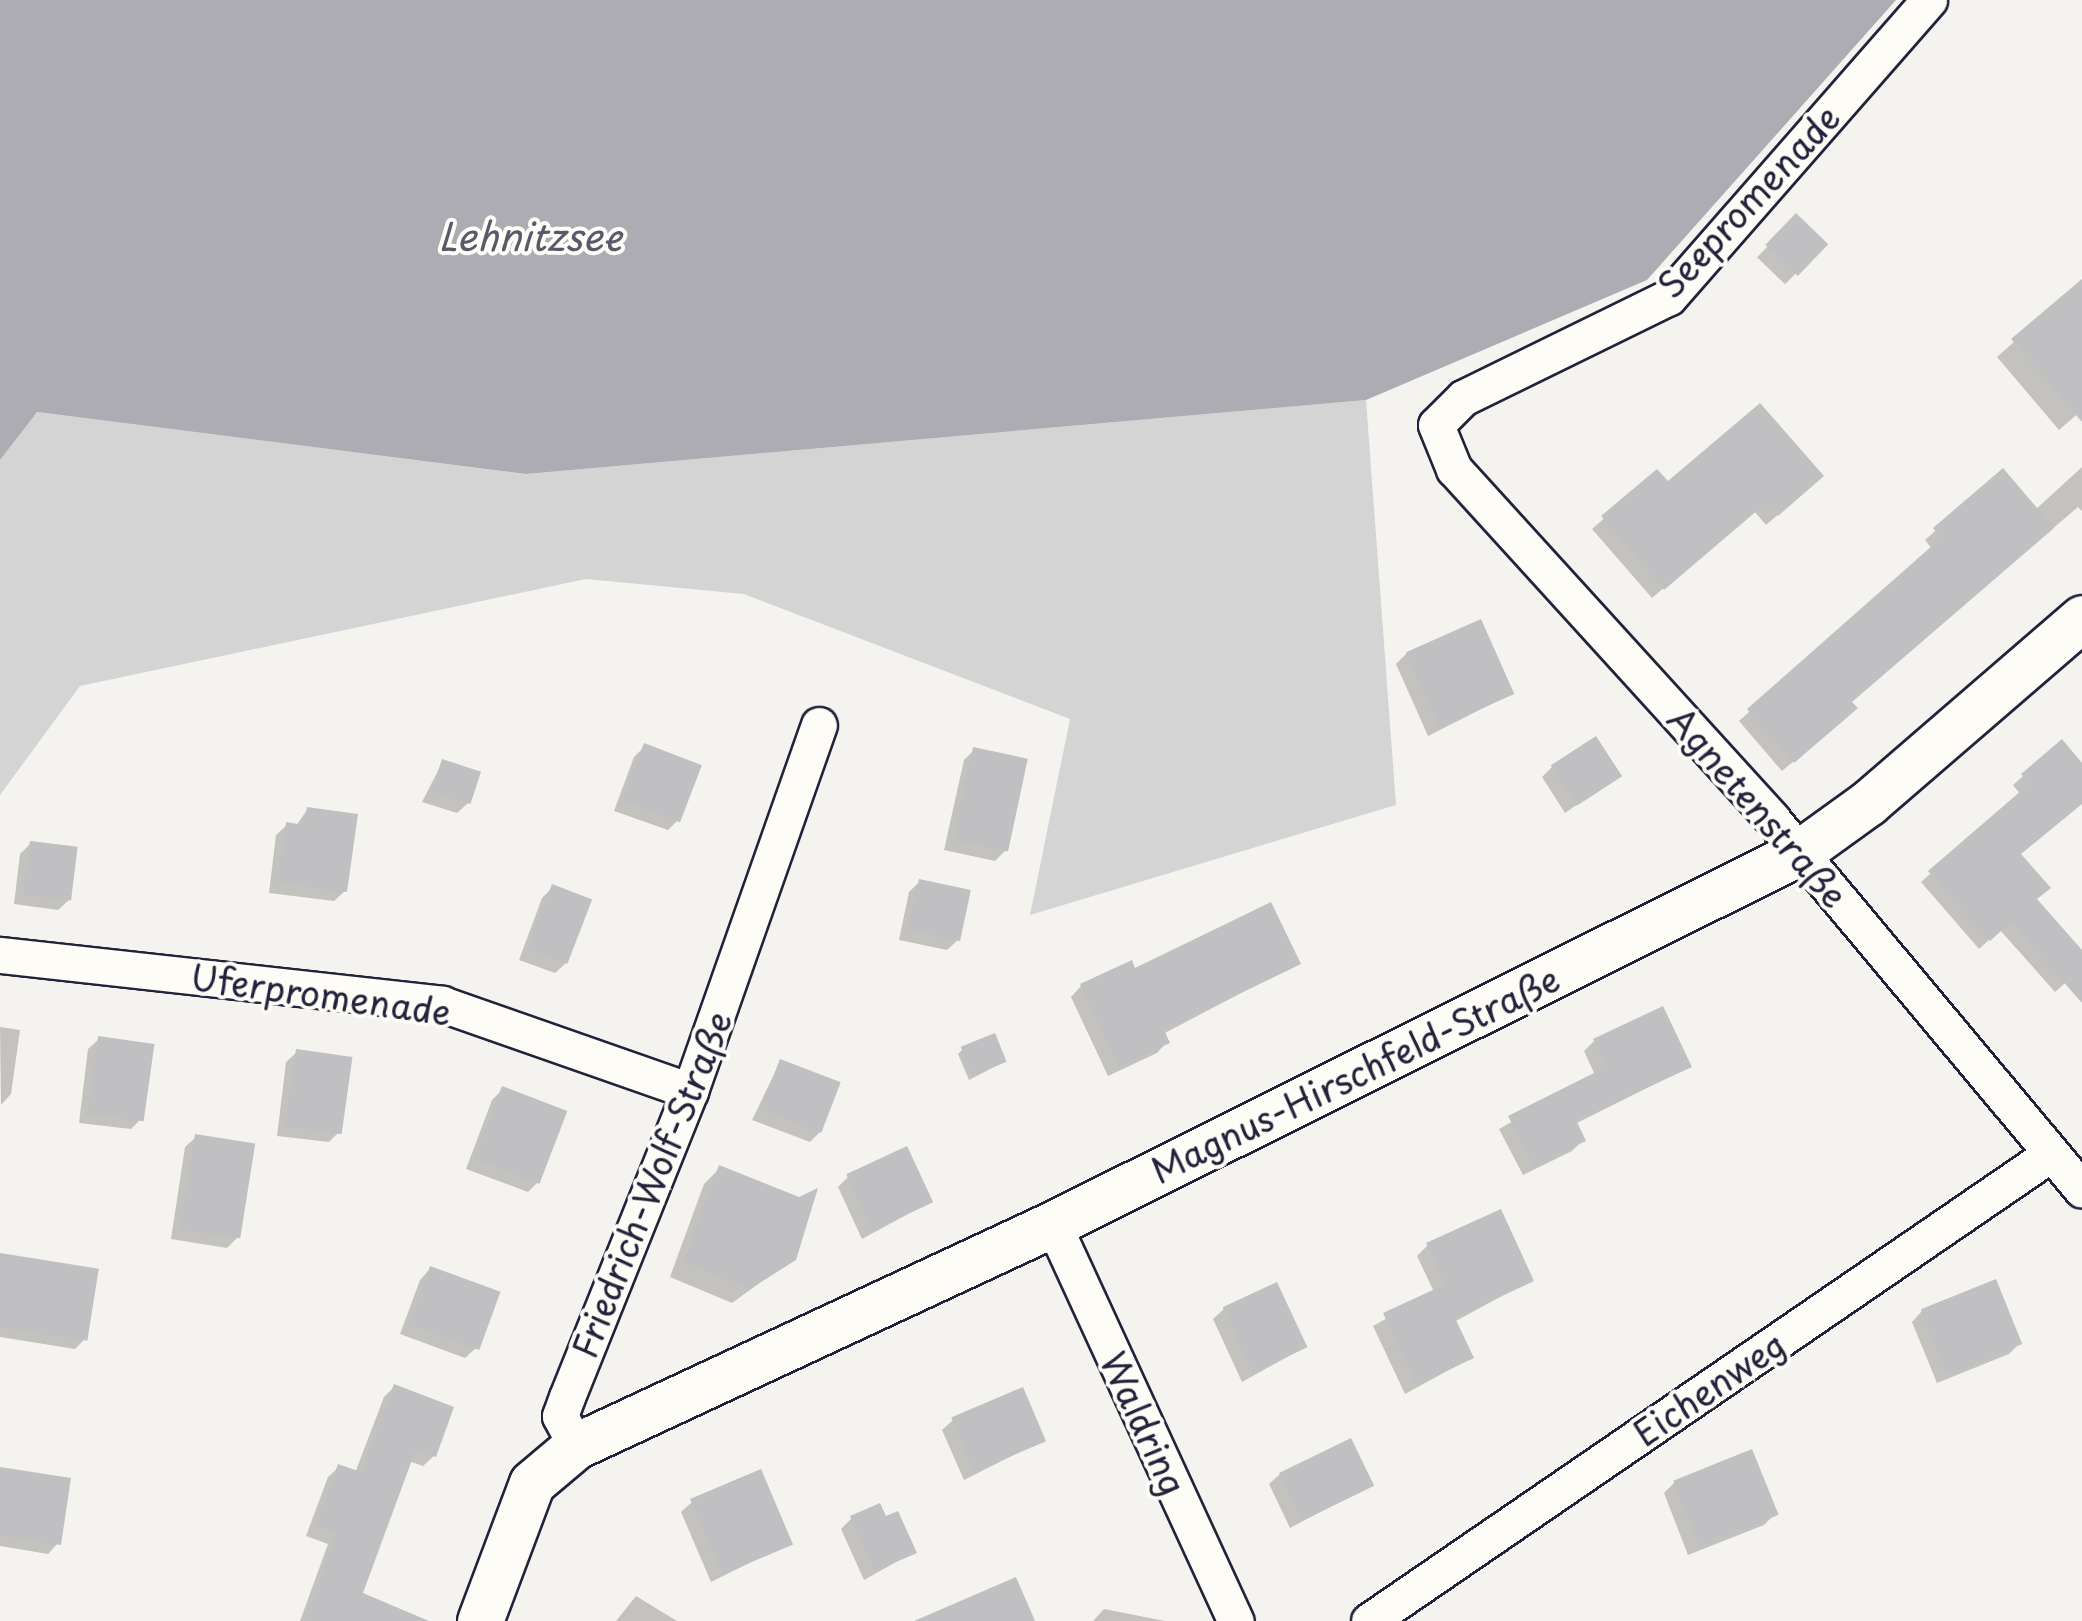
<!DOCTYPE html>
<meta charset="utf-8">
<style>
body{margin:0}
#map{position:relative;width:2082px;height:1621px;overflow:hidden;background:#f4f3ef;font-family:"Playpen Sans",sans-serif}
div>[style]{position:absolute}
.green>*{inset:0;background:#d5d4d5}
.water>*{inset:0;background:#acacb2}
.shadow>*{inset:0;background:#0003;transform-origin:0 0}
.building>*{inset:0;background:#c0bfc2;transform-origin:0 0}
.roads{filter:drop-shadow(2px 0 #22223b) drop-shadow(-2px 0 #22223b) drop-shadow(0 2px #22223b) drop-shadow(0 -2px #22223b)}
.minor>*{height:35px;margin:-17.5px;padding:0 17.5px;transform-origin:17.5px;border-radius:17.5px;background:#fdfcf7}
.tertiary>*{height:45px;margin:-22.5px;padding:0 22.5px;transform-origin:22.5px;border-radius:22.5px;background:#fdfcf7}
span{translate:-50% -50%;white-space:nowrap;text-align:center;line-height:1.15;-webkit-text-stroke:8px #fdfcf7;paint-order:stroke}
.street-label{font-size:35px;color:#22223b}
.water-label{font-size:38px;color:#59596b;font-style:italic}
</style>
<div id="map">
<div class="green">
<i style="clip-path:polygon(1366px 400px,1396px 805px,1030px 915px,1070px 719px,744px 594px,586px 579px,80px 686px,0 795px,0 460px,36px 412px,526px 474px)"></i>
</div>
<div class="water">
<i style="clip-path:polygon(0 0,1896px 0,1647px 280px,1366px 400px,526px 474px,37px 412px,0 460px)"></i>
</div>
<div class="shadow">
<i style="left:1796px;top:217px;width:39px;height:56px;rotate:44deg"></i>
<i style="clip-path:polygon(2082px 282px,2082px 410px,2059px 430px,1997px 357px)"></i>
<i style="clip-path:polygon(2082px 467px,2082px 511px,2078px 507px,1849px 702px,1845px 718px,1782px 771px,1739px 721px,1932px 549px,1925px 540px,2002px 472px,2035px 510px)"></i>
<i style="clip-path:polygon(1657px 472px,1668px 485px,1810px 487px,1766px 525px,1754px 511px,1652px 598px,1592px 529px)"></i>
<i style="clip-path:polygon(1407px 653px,1511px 694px,1428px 736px,1396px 664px)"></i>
<i style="clip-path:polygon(645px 746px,679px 819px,668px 830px,614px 811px,634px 757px)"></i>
<i style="clip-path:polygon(974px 750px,1006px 850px,995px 861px,944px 850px,964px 760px)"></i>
<i style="clip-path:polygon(443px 761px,468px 803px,457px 813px,422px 802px)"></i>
<i style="clip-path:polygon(1552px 767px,1619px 776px,1565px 813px,1542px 777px)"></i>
<i style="clip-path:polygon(2082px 767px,2082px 802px,2019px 855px,2035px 900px,2082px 954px,2082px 968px,2055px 992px,2000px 930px,1979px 949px,1921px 882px,2020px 794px,2013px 785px,2023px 776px)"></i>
<i style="clip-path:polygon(307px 810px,345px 891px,334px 901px,269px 893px,276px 835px,287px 825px,296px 826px)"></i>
<i style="clip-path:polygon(31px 843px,69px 900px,58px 910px,14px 904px,20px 854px)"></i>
<i style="clip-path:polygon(920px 881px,958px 940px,947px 950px,899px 940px,909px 892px)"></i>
<i style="clip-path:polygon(553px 887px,566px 963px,555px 973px,519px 960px,542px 898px)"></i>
<i style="clip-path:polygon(1298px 963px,1163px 1034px,1167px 1042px,1157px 1053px,1108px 1076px,1071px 997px,1081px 986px,1134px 971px)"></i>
<i style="clip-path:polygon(0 1027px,20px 1030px,11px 1094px,1px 1105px)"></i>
<i style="clip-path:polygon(99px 1039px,142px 1118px,131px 1129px,79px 1123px,88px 1049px)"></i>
<i style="clip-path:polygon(1594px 1041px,1689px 1067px,1575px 1124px,1583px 1140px,1572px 1151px,1523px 1175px,1499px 1129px,1595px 1075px,1584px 1051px)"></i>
<i style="clip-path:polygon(963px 1049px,1004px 1062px,969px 1080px,958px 1054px)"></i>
<i style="clip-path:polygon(297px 1052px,340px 1131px,329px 1142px,277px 1136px,286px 1062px)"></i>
<i style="clip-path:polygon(780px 1062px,821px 1131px,810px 1142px,752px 1120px)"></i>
<i style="clip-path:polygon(503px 1089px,538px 1182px,528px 1192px,466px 1169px,492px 1100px)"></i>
<i style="clip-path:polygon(196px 1137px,238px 1237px,227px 1248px,171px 1239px,185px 1147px)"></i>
<i style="clip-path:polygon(720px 1168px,794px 1258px,732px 1303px,670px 1277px,704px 1184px)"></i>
<i style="clip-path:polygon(848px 1177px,930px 1202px,862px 1239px,838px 1187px)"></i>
<i style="clip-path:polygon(1428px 1245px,1531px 1280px,1454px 1322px,1471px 1358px,1405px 1394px,1373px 1326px,1434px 1292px,1417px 1256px)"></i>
<i style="clip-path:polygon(0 1255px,86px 1338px,75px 1349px,0 1337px)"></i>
<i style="clip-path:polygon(430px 1269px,476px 1348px,465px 1358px,400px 1334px,420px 1280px)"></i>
<i style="clip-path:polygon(1224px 1309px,1305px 1347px,1242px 1382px,1213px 1319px)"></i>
<i style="clip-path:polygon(1922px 1311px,2019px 1344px,2009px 1354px,1937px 1383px,1912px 1322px)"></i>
<i style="clip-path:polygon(394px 1387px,434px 1456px,423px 1466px,409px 1461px,360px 1594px,380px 1621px,300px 1621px,328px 1544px,306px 1536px,328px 1477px,339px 1467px,355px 1473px,384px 1397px)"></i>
<i style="clip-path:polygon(953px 1420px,1043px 1440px,964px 1480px,942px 1430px)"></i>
<i style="clip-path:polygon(0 1470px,58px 1543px,48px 1554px,0 1546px)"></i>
<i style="clip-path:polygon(1280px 1474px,1371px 1485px,1290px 1528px,1269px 1484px)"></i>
<i style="clip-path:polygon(1674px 1483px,1775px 1514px,1764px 1525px,1688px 1555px,1664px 1493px)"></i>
<i style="clip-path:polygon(692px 1502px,790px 1543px,711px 1582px,681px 1512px)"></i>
<i style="clip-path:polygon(852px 1518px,885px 1520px,914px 1552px,864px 1580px,841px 1529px)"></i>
<i style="clip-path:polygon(636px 1596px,677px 1621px,616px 1621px)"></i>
<i style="clip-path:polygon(1104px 1609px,1165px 1621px,1093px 1621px)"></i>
</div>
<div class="building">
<i style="left:1796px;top:213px;width:45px;height:44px;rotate:44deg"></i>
<i style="clip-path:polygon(2082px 279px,2082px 422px,2011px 339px)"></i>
<i style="clip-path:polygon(1760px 403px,1824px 476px,1778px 516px,1766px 503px,1664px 590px,1601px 516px,1657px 469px,1668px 481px)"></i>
<i style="clip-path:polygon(2003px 468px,2054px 528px,1852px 702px,1858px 708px,1794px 763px,1747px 709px,1941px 538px,1933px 528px)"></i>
<i style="left:1481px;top:619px;width:82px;height:82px;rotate:66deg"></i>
<i style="left:1596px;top:736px;width:48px;height:54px;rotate:57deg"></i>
<i style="clip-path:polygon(2062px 739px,2082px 763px,2082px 804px,2021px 854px,2051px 888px,2037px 899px,2082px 950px,2082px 1003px,2011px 922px,1990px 941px,1928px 871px,2029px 784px,2021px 774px)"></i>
<i style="left:644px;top:743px;width:62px;height:61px;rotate:21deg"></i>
<i style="left:973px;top:747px;width:56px;height:95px;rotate:12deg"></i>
<i style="left:442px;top:759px;width:41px;height:34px;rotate:18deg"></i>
<i style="clip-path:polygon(307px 807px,358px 814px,347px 892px,278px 883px,286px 822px,304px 825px)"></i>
<i style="left:30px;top:841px;width:48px;height:54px;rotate:7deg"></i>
<i style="left:919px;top:879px;width:53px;height:52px;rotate:12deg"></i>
<i style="left:552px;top:884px;width:43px;height:69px;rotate:21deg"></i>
<i style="clip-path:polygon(1271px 902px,1301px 964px,1164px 1030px,1170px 1043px,1119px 1067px,1080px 984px,1132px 960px,1135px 968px)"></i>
<i style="clip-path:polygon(1663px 1006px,1692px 1067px,1576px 1120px,1586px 1141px,1534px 1166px,1508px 1116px,1606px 1067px,1593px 1039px)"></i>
<i style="left:995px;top:1033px;width:31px;height:37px;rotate:68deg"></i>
<i style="left:98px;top:1036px;width:57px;height:78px;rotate:8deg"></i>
<i style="left:296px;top:1049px;width:57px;height:78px;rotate:8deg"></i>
<i style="left:780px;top:1059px;width:65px;height:54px;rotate:21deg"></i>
<i style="left:502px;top:1086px;width:70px;height:78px;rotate:21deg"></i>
<i style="left:195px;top:1134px;width:61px;height:96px;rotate:9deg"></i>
<i style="left:907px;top:1146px;width:62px;height:67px;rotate:65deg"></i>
<i style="clip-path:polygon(719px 1165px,799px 1197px,818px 1188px,796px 1260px,750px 1289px,684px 1261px)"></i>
<i style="clip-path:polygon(1501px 1209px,1534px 1281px,1455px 1318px,1474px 1358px,1416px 1385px,1383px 1313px,1446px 1284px,1426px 1243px)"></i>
<i style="left:0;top:1253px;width:100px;height:73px;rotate:9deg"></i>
<i style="left:430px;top:1266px;width:75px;height:62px;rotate:20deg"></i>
<i style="left:1996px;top:1279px;width:70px;height:81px;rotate:68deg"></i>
<i style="left:1277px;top:1282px;width:72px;height:60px;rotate:65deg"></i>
<i style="clip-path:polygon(394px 1384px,454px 1407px,436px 1457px,416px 1449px,363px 1593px,429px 1621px,305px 1621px,337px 1533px,315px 1525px,338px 1464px,361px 1472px)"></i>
<i style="left:1023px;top:1387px;width:59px;height:78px;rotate:67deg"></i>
<i style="left:1351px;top:1438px;width:53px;height:80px;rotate:64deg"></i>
<i style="left:1752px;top:1449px;width:71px;height:85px;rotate:68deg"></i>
<i style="clip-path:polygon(0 1467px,71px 1478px,61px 1545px,0 1535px)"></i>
<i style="left:761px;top:1469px;width:82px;height:77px;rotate:67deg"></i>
<i style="clip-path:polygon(880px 1503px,886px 1516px,898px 1511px,917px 1553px,875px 1571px,850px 1516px)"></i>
<i style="clip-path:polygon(1016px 1577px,1035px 1621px,914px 1621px)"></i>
</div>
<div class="roads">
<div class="minor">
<i style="left:1929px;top:0;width:395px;rotate:131.2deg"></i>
<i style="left:1669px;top:297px;width:229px;rotate:153.9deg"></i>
<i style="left:1463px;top:398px;width:38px;rotate:135deg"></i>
<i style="left:1436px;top:425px;width:48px;rotate:67.8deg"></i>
<i style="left:1454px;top:469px;width:473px;rotate:47.7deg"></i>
<i style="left:1772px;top:819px;width:483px;rotate:50.1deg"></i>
<i style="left:0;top:955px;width:445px;rotate:6.3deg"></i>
<i style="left:442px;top:1004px;width:263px;rotate:19.3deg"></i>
<i style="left:1053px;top:1224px;width:437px;rotate:65.3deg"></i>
<i style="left:576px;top:1446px;width:34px;rotate:-118deg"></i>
<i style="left:560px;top:1416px;width:20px;rotate:-70deg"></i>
<i style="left:567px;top:1397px;width:330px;rotate:-68.1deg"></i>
<i style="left:690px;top:1091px;width:388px;rotate:-70.6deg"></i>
<i style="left:1369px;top:1621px;width:824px;rotate:-34.42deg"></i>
</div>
<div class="tertiary">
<i style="left:480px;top:1621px;width:147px;rotate:-69.4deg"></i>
<i style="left:532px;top:1483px;width:57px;rotate:-40.1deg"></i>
<i style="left:576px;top:1446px;width:526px;rotate:-24.96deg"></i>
<i style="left:1053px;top:1224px;width:835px;rotate:-26.47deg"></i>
<i style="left:1800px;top:852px;width:84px;rotate:-35.8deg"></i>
<i style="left:1868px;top:803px;width:283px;rotate:-40.8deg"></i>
</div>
</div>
<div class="street-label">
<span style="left:1748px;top:201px;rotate:-47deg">Seepromenade</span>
<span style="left:1758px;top:807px;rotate:49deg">Agnetenstraße</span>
<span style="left:321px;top:994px;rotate:8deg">Uferpromenade</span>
<span style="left:1355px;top:1074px;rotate:-26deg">Magnus-Hirschfeld-Straße</span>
<span style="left:651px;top:1184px;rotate:-68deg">Friedrich-Wolf-Straße</span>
<span style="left:1709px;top:1388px;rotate:-34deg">Eichenweg</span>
<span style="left:1144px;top:1423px;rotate:65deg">Waldring</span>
</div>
<div class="water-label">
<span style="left:530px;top:236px">Lehnitzsee</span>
</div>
</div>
